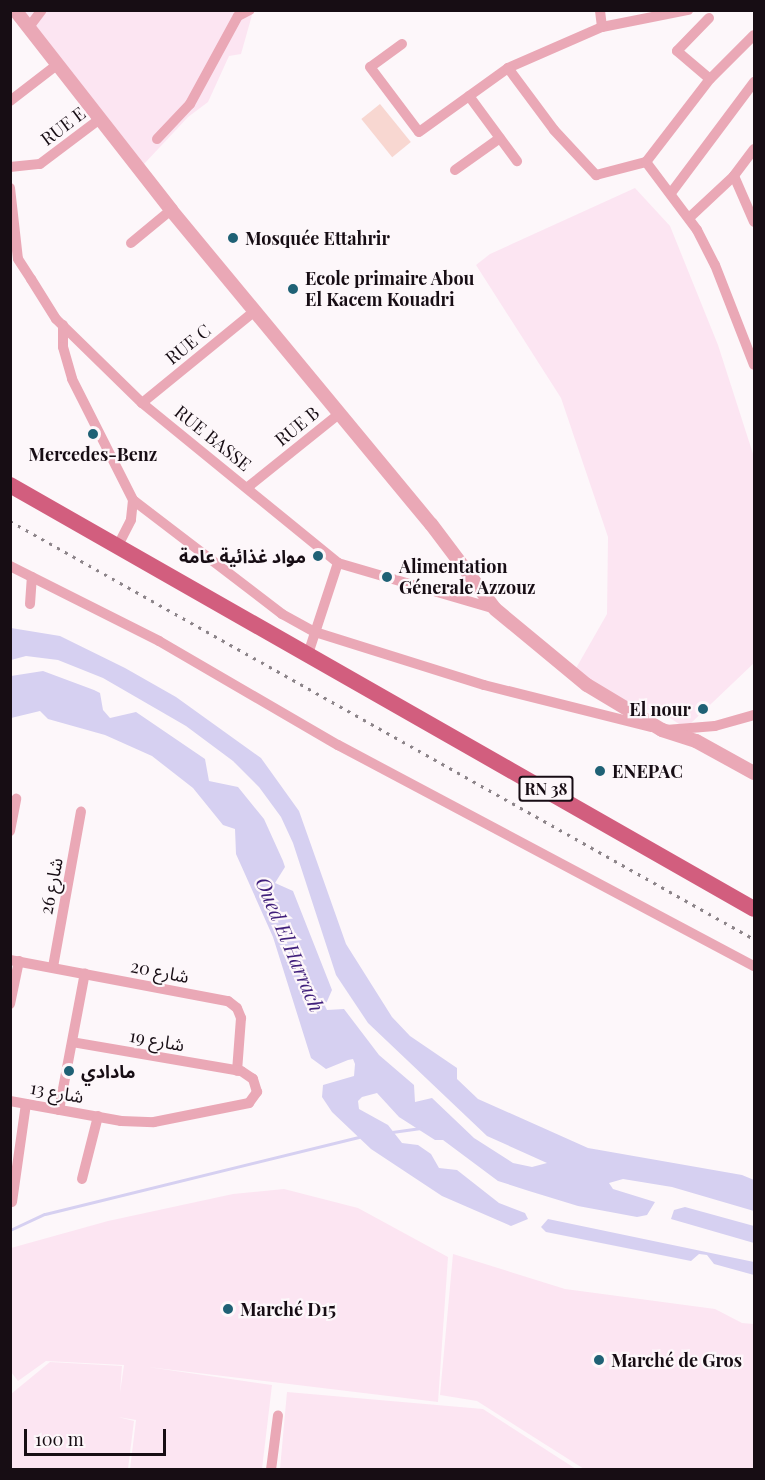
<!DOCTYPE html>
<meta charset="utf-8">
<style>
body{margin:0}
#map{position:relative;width:765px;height:1480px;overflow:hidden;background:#fdf7fa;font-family:"Playfair Display","Noto Sans Arabic",serif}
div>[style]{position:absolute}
.built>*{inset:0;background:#fce5f2}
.green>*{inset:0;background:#f8d7d1;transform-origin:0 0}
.water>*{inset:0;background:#d6d0f1}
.stream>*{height:3px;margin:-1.5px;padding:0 1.5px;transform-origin:1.5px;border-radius:1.5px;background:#d6d0f1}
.minor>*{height:10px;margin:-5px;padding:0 5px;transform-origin:5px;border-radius:5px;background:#eaa8b6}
.tertiary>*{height:14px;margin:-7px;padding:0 7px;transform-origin:7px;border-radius:7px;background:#eaa8b6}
.primary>*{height:16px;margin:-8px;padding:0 8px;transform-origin:8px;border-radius:8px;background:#d25e7e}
.rail>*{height:3px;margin-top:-1.5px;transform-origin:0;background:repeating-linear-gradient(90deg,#8c8489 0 3px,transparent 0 9px)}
.dots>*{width:16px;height:16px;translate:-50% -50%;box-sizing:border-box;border:3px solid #fdf7fa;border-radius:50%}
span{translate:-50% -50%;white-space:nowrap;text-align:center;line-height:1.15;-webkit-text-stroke:4.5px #fdf7fa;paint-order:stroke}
.shield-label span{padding:2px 4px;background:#fdf7fa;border:2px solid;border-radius:4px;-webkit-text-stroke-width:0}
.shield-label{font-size:16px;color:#170d14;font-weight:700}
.street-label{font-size:18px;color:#170d14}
.poi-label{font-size:18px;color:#170d14;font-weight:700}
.left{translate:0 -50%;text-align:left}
.right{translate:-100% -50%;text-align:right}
.water-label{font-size:20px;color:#401f7b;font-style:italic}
.frame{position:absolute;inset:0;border:12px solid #170d14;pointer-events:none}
.scale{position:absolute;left:24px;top:1429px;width:142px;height:27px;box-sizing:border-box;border:3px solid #170d14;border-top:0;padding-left:8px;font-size:18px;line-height:21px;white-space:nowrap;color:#170d14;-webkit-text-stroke:4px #fdf7fa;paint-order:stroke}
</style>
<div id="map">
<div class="built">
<i style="clip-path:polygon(246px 10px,252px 15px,241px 54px,229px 56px,208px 102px,188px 117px,144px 164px,24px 11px)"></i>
<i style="clip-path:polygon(635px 188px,670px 226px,718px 345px,754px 457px,754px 663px,691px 723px,679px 724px,655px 708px,634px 713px,575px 670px,607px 614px,608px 537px,561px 398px,476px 265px,490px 254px)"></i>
<i style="clip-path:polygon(284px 1189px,358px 1208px,448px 1257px,438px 1402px,148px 1367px,272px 1385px,262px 1469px,130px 1469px,136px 1420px,118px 1417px,134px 1421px,128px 1469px,11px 1469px,11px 1394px,50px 1362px,122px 1366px,120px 1393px,124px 1365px,46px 1361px,18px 1381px,11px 1372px,11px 1248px,108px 1221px,233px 1194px)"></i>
<i style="clip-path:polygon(453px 1254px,565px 1289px,715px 1309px,742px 1323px,754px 1324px,754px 1469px,584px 1469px,477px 1401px,440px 1395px)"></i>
<i style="clip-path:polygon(287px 1392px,483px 1409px,576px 1469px,280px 1469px)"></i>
</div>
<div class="green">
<i style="left:380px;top:104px;width:49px;height:24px;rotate:51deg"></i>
</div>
<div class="water">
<i style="clip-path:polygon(11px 628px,60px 636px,125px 668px,176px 697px,261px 758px,299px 811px,346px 944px,392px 1017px,410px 1036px,457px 1068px,457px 1079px,478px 1099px,588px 1148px,742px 1175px,754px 1180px,754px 1211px,672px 1187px,623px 1179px,609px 1183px,613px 1189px,655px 1202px,647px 1215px,637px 1217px,578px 1206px,529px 1191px,498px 1181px,443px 1140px,435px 1140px,399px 1117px,377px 1093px,362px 1097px,358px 1101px,359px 1109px,388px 1125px,402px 1143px,418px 1145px,431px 1154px,439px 1168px,457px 1170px,499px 1203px,525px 1213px,528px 1219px,511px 1226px,442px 1196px,371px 1149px,332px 1112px,322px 1097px,323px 1085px,354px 1076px,355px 1064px,353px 1059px,348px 1060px,326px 1069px,311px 1058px,273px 937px,236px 854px,235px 829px,223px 825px,193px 788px,152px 756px,105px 735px,48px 719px,40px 711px,11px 718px,11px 676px,43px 671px,94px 690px,100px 693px,103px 710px,110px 718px,136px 712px,205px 759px,209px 781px,238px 787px,264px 819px,283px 861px,285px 867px,275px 883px,293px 891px,332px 990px,325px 1006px,327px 1010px,344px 1009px,379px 1055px,414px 1085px,415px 1102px,432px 1098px,474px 1138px,513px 1163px,532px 1167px,547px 1163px,487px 1136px,368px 1023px,336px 975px,293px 843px,281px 817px,259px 787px,233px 761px,186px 726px,103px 678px,58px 660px,26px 656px,11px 660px)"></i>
<i style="clip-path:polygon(685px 1207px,754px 1226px,754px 1243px,671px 1219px,674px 1210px)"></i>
<i style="clip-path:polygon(548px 1219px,754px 1262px,754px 1275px,714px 1264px,707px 1255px,699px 1254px,691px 1261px,546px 1232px,541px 1227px)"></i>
</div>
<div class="stream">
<i style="left:392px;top:1132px;width:29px;rotate:-8deg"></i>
<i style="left:10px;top:1230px;width:38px;rotate:-25deg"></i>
<i style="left:45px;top:1214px;width:323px;rotate:-13.8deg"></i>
</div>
<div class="minor">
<i style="left:709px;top:18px;width:46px;rotate:134.1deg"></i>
<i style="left:677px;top:51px;width:43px;rotate:40.3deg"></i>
<i style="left:29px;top:27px;width:21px;rotate:-53deg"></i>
<i style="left:602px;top:27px;width:88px;rotate:-11.2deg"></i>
<i style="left:402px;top:44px;width:39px;rotate:144deg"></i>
<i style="left:370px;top:67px;width:81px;rotate:53deg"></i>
<i style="left:419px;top:132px;width:110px;rotate:-35.7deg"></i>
<i style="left:508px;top:68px;width:103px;rotate:-23.6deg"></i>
<i style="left:602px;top:27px;width:17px;rotate:-97deg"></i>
<i style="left:508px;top:68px;width:77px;rotate:53.4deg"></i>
<i style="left:554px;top:130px;width:62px;rotate:47deg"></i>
<i style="left:596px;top:175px;width:52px;rotate:-14.6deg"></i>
<i style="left:646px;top:162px;width:85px;rotate:53.1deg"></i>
<i style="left:697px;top:230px;width:39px;rotate:63deg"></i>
<i style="left:715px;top:265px;width:107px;rotate:68.7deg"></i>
<i style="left:469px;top:96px;width:81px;rotate:53.6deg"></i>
<i style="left:10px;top:101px;width:61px;rotate:-37.6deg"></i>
<i style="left:157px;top:139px;width:48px;rotate:-46.7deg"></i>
<i style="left:190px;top:104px;width:100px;rotate:-61.4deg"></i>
<i style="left:238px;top:16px;width:13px;rotate:-27deg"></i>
<i style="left:754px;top:149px;width:34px;rotate:127deg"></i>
<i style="left:734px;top:176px;width:50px;rotate:66.5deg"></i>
<i style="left:646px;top:162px;width:105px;rotate:-52.4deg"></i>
<i style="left:710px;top:79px;width:62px;rotate:-45deg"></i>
<i style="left:10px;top:167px;width:30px;rotate:-6deg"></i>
<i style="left:40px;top:164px;width:76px;rotate:-37deg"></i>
<i style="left:455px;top:170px;width:55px;rotate:-35.4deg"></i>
<i style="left:10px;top:188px;width:71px;rotate:83.6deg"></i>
<i style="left:18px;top:259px;width:24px;rotate:57deg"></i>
<i style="left:31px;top:279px;width:47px;rotate:58deg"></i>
<i style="left:56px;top:319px;width:120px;rotate:44.3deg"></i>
<i style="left:142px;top:403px;width:253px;rotate:39.2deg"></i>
<i style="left:338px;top:563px;width:164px;rotate:16.3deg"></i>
<i style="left:671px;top:193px;width:139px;rotate:-53.2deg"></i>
<i style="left:689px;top:218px;width:62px;rotate:-43deg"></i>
<i style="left:131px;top:243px;width:52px;rotate:-39.5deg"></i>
<i style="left:63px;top:325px;width:22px;rotate:90deg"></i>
<i style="left:63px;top:347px;width:33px;rotate:74deg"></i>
<i style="left:72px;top:379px;width:136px;rotate:63.2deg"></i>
<i style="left:133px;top:500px;width:20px;rotate:96deg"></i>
<i style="left:131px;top:520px;width:29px;rotate:117deg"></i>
<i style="left:142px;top:403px;width:146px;rotate:-39.2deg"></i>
<i style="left:248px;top:487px;width:118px;rotate:-38.8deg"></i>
<i style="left:133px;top:500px;width:188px;rotate:37.4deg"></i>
<i style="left:282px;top:614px;width:38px;rotate:29deg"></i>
<i style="left:315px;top:632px;width:177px;rotate:17.4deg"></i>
<i style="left:484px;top:685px;width:172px;rotate:14.1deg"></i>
<i style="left:10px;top:566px;width:167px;rotate:26.7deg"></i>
<i style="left:159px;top:641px;width:207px;rotate:30.2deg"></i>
<i style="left:338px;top:745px;width:471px;rotate:28deg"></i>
<i style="left:30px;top:604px;width:27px;rotate:-86deg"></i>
<i style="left:308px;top:654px;width:96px;rotate:-71.8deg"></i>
<i style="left:666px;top:730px;width:49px;rotate:-4.7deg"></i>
<i style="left:715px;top:726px;width:41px;rotate:-15.8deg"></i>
<i style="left:10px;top:831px;width:33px;rotate:-79deg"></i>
<i style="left:10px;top:960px;width:222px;rotate:10.7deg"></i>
<i style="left:228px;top:1001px;width:11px;rotate:38deg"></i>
<i style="left:237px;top:1008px;width:11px;rotate:68deg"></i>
<i style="left:241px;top:1018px;width:53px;rotate:94.3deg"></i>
<i style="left:53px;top:967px;width:158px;rotate:-79.8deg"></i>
<i style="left:10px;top:1004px;width:44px;rotate:-78.2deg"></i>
<i style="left:10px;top:1101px;width:113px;rotate:10.2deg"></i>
<i style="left:121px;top:1121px;width:33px;rotate:2deg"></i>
<i style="left:154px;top:1122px;width:97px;rotate:-11.3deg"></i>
<i style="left:249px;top:1103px;width:14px;rotate:-54deg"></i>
<i style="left:257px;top:1092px;width:14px;rotate:-107deg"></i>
<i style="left:253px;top:1079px;width:14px;rotate:-146deg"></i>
<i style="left:241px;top:1071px;width:171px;rotate:-170.3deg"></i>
<i style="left:59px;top:1110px;width:139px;rotate:-79.3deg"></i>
<i style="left:82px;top:1179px;width:65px;rotate:-75.7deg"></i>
<i style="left:12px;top:1202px;width:99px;rotate:-81.9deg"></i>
<i style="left:271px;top:1470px;width:55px;rotate:-82.7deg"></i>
</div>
<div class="tertiary">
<i style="left:15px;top:10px;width:254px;rotate:52deg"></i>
<i style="left:171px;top:210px;width:408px;rotate:50.4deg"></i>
<i style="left:431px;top:524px;width:106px;rotate:53deg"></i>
<i style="left:495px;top:609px;width:119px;rotate:39.6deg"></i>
<i style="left:587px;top:685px;width:87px;rotate:31deg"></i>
<i style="left:662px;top:730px;width:36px;rotate:18deg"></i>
<i style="left:696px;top:741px;width:66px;rotate:28.9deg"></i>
</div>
<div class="primary">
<i style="left:10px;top:485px;width:856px;rotate:29.68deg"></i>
</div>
<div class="rail">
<i style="left:10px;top:521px;width:853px;rotate:29.33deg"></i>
</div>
<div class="dots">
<i style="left:233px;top:238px;background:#1f6175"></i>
<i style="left:293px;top:289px;background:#1f6175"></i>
<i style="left:93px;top:434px;background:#1f6175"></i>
<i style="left:318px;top:556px;background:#1f6175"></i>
<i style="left:387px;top:577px;background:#1f6175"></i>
<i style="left:703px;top:709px;background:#1f6175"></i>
<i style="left:600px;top:771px;background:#1f6175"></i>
<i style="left:69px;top:1071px;background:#1f6175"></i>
<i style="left:228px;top:1309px;background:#1f6175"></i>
<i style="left:599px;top:1360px;background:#1f6175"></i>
</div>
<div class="shield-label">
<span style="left:546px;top:789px">RN 38</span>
</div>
<div class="street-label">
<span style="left:63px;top:126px;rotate:-37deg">RUE E</span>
<span style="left:188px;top:344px;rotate:-39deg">RUE C</span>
<span style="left:297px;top:426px;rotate:-39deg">RUE B</span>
<span style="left:213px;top:438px;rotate:39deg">RUE BASSE</span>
<span style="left:51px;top:886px;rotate:-79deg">شارع 26</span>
<span style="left:160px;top:971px;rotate:11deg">شارع 20</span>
<span style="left:157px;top:1040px;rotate:10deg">شارع 19</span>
<span style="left:57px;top:1092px;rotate:10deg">شارع 13</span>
</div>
<div class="poi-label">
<span class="left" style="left:245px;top:238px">Mosquée Ettahrir</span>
<span class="left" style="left:305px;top:289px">Ecole primaire Abou<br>El Kacem Kouadri</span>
<span style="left:93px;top:454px">Mercedes-Benz</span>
<span class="right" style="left:306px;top:556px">مواد غذائية عامة</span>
<span class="left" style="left:399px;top:577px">Alimentation<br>Génerale Azzouz</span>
<span class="right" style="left:691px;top:709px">El nour</span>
<span class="left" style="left:612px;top:771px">ENEPAC</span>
<span class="left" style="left:81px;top:1071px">مادادي</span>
<span class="left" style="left:240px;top:1309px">Marché D15</span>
<span class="left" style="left:611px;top:1360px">Marché de Gros</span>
</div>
<div class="water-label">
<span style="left:291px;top:944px;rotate:67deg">Oued El Harrach</span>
</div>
<div class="frame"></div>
<div class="scale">100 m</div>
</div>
